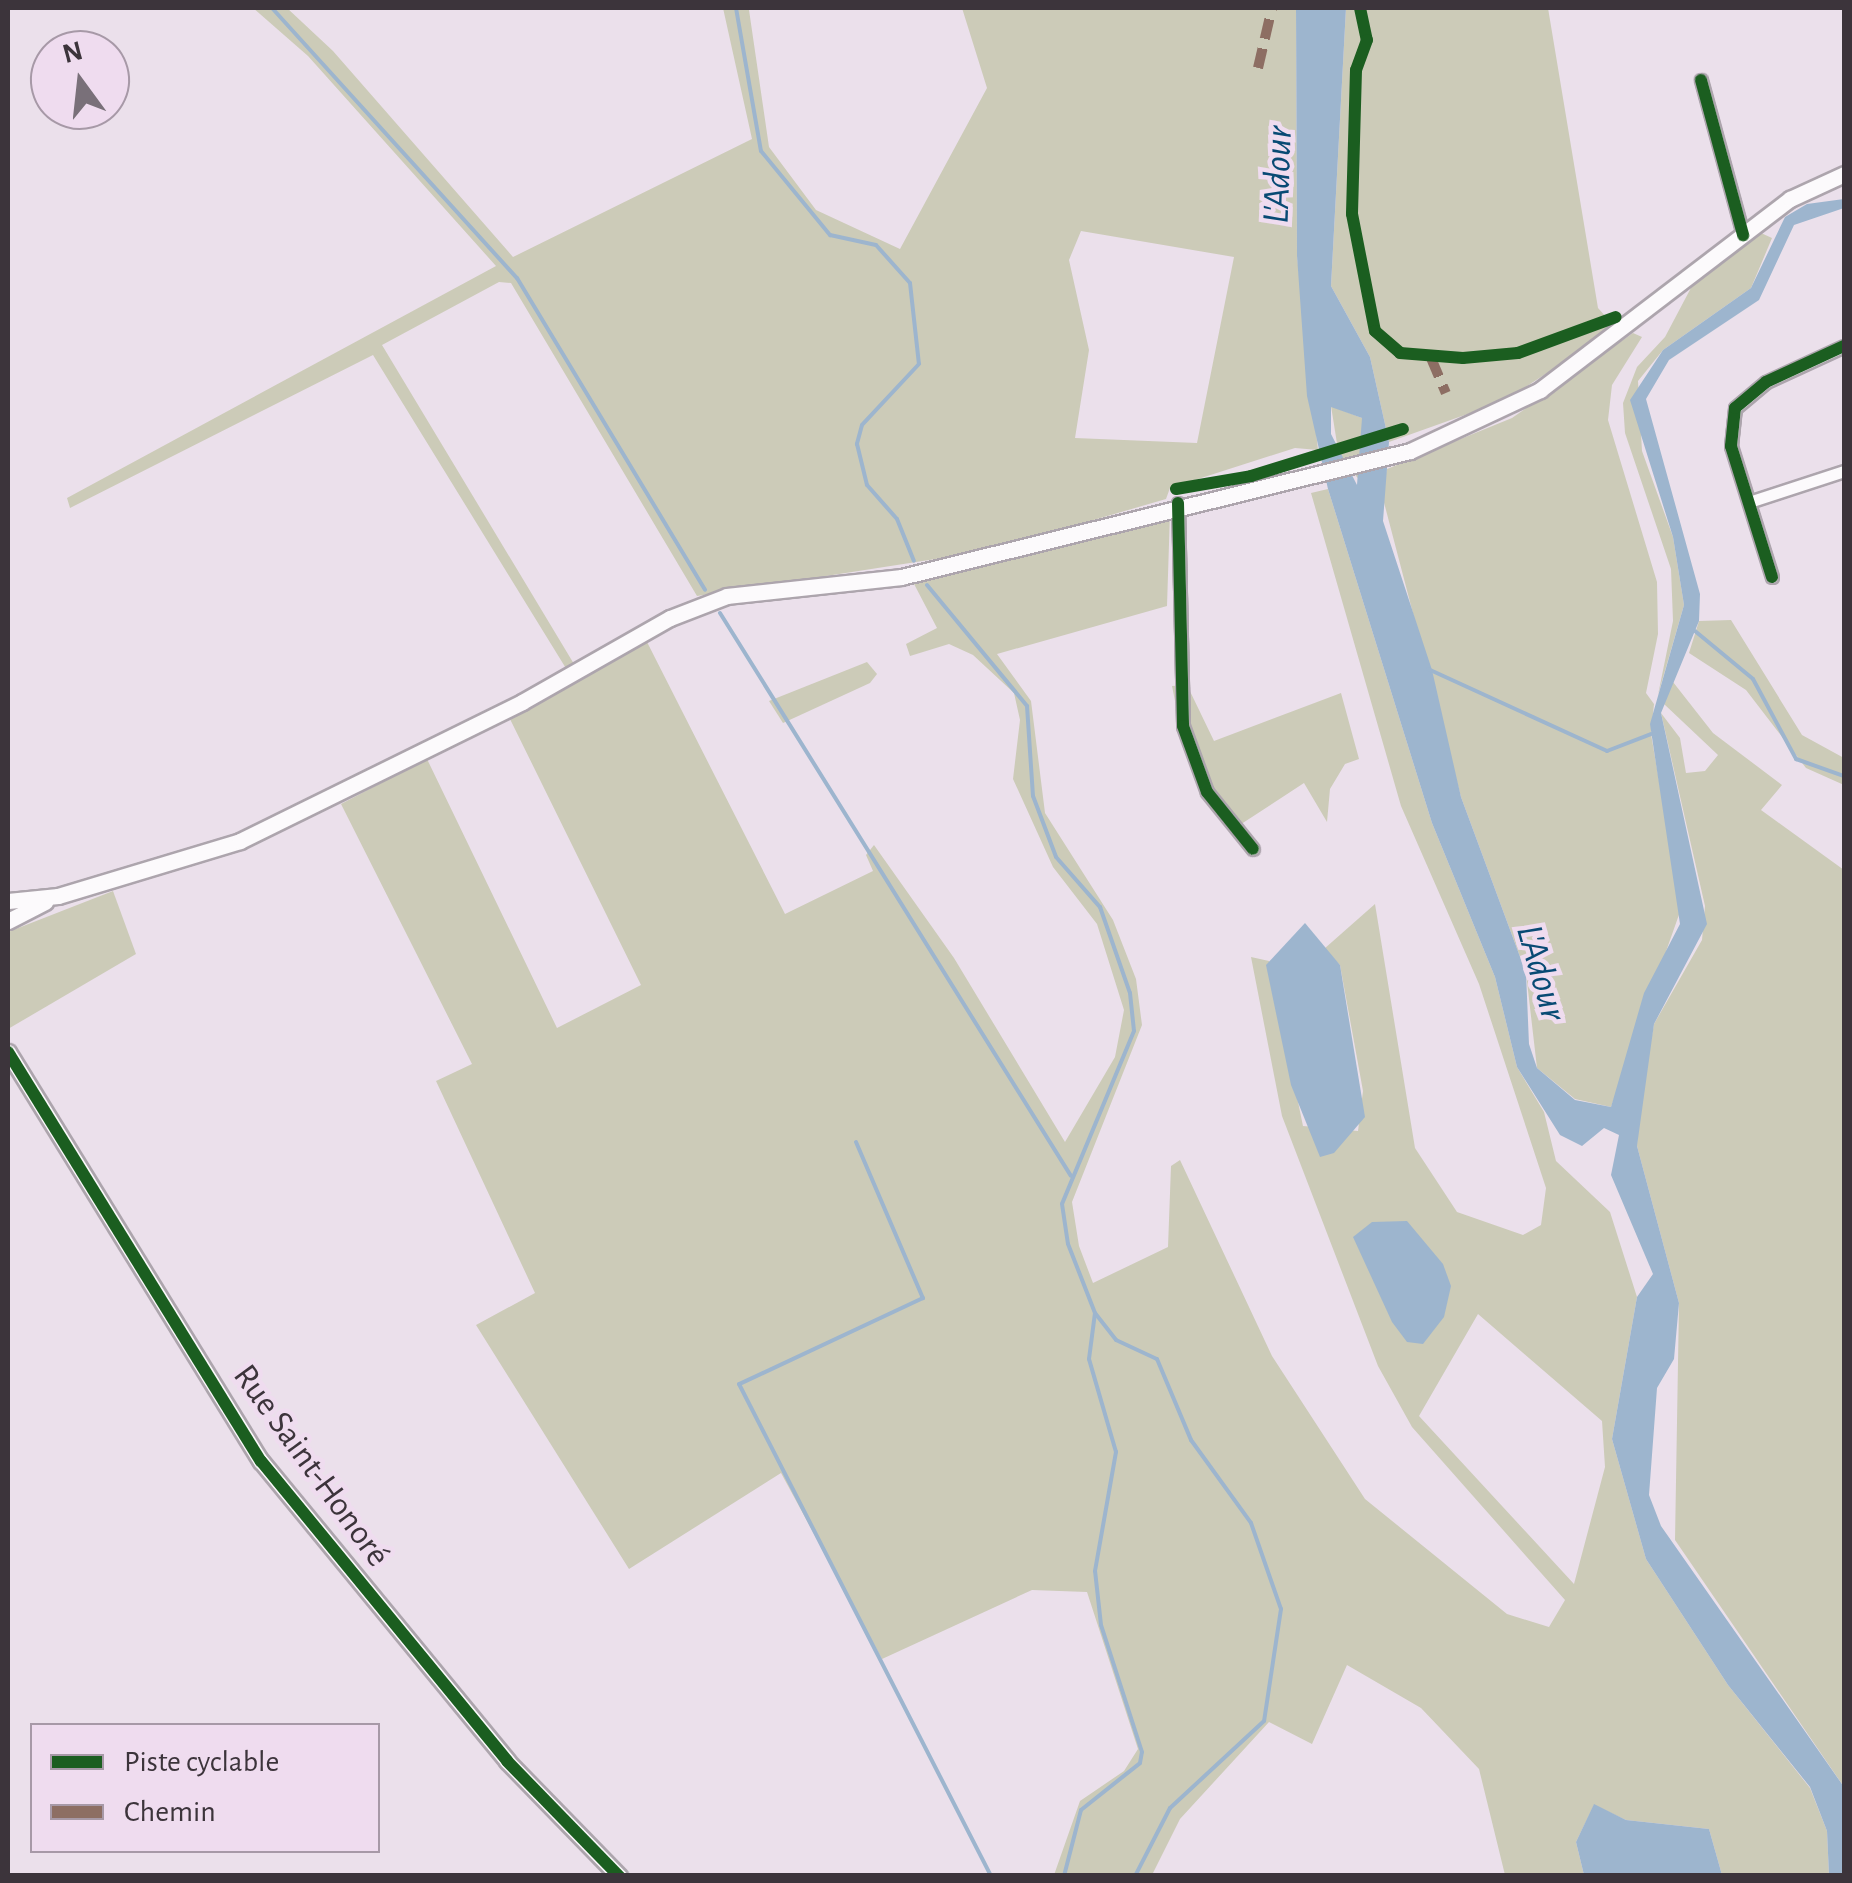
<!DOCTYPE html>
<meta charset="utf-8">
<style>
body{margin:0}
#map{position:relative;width:1852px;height:1883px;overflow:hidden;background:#ebe0eb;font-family:"Alegreya Sans",sans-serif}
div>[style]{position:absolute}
.green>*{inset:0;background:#cccbb8}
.water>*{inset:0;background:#9db5ce}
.stream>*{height:4px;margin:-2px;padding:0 2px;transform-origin:2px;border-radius:2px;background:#9db5ce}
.roads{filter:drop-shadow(2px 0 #ada5ad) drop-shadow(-2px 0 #ada5ad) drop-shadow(0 2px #ada5ad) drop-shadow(0 -2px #ada5ad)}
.street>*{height:11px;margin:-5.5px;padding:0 5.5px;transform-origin:5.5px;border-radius:5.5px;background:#fcfafc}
.secondary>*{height:15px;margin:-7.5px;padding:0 7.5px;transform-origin:7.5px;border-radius:7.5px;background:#fcfafc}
.quiet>*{height:10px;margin-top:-5px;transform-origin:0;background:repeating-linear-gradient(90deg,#8d6e63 0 20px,transparent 0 30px)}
.cycleway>*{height:12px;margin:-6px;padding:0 6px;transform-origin:6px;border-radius:6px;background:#1b5e20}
span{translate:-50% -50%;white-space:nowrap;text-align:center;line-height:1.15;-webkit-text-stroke:9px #efdcef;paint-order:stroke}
.street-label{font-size:35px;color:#3c343b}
.water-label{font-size:38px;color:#084a74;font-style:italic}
.frame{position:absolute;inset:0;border:10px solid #3c343b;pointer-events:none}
.legend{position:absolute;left:30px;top:1723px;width:350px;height:130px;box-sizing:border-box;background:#efdcef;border:2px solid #a799a7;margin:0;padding:12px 18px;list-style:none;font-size:30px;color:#3c343b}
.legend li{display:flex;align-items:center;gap:20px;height:50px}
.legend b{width:50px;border:2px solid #a799a7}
.north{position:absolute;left:30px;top:30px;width:100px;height:100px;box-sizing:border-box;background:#efdcef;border:2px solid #a799a7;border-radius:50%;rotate:345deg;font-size:28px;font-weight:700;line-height:40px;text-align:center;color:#3c343b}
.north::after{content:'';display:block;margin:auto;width:35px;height:45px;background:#797079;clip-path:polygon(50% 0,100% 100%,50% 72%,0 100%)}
</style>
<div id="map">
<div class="green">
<i style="clip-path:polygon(evenodd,253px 8px,287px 8px,333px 51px,513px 257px,752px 139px,723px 8px,749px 10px,769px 147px,816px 210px,900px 249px,987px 88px,962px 8px,1296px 8px,1297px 256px,1318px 450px,1295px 448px,1170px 488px,1166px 499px,987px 551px,697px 596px,511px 283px,499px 282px,382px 345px,574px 664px,567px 670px,373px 355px,70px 508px,67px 498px,496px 266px,308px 56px,253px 8px,1081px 231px,1234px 257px,1197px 443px,1075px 438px,1089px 350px,1069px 260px,1081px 231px)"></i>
<i style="clip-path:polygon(1346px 8px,1548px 8px,1598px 308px,1616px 328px,1504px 401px,1389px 442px,1370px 357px,1331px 286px)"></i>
<i style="clip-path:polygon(1761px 233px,1772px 238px,1751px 288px,1663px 350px,1638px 381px,1642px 451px,1673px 537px,1684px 605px,1658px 695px,1673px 621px,1671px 569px,1625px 433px,1623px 403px,1637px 367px,1665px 337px,1693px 284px)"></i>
<i style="clip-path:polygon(1633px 333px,1642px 337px,1612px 385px,1608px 420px,1657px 582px,1658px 634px,1646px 693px,1654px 704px,1651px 734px,1681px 909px,1611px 1107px,1575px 1099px,1537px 1068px,1526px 973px,1461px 797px,1381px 491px,1387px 469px,1512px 418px)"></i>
<i style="clip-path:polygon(1331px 406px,1362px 418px,1362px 483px,1339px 456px)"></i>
<i style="clip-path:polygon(evenodd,1328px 489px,1432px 823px,1495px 977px,1517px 1067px,1544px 1112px,1556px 1161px,1610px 1212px,1637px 1297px,1612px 1439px,1646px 1559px,1728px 1685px,1810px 1788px,1827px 1831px,1829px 1875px,1722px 1875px,1709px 1829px,1626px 1820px,1594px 1805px,1576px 1842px,1584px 1875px,1505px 1875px,1479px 1769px,1421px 1708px,1347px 1665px,1312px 1744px,1269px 1722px,1180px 1819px,1152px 1875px,1054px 1875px,1080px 1801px,1124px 1771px,1138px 1749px,1087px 1592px,1032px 1590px,882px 1659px,781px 1473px,629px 1569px,476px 1325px,535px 1293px,436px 1081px,472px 1064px,341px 804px,427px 759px,557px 1028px,641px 985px,509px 717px,647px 642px,785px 914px,873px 871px,866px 855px,874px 845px,954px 958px,1065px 1142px,1115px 1057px,1124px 1010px,1097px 924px,1053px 867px,1013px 779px,1020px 720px,1014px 693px,973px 655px,949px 644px,910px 656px,906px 644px,937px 628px,913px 582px,1170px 513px,1167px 606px,997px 654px,1031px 701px,1045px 813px,1113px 920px,1136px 979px,1142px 1025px,1072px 1202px,1079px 1246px,1093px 1283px,1168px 1247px,1171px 1166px,1180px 1160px,1272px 1356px,1365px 1499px,1507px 1614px,1549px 1627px,1565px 1600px,1412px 1427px,1378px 1366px,1282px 1116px,1251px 957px,1269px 961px,1303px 1126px,1358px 1131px,1363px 1091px,1340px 965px,1324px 949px,1375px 904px,1415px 1148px,1457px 1212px,1523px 1235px,1541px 1225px,1546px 1188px,1479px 984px,1401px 806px,1311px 493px,1328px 489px,1478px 1314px,1602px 1421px,1605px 1467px,1574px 1584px,1419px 1416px,1478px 1314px)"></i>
<i style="clip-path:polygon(1731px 620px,1802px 735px,1844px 758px,1844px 785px,1806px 768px,1746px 690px,1689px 653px,1699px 621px)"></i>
<i style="clip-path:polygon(867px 662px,877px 674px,870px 683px,783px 723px,769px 701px)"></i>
<i style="clip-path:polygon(1673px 682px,1713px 733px,1782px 785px,1761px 810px,1844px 870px,1844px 1787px,1675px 1540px,1679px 1303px,1637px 1146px,1638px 1112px,1654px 1024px,1702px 940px,1705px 906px,1661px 713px,1680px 738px,1686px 773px,1705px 771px,1718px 755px,1664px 704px)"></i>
<i style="clip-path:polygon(1187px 685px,1214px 741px,1341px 693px,1359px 759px,1345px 764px,1330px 789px,1327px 822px,1304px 783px,1232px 830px,1186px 756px,1172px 686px)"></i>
<i style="clip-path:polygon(113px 891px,136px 954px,8px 1029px,8px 932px)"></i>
</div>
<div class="water">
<i style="clip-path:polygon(evenodd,1296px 8px,1346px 8px,1331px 286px,1370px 357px,1389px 442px,1383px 521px,1432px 670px,1461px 797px,1526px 973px,1529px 1044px,1537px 1068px,1575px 1100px,1611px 1107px,1644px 993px,1680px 924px,1650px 724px,1684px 605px,1673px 537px,1630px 400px,1663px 350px,1751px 288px,1785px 217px,1807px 204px,1844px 199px,1844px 208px,1794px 225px,1759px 300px,1669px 360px,1646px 399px,1700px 594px,1699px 621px,1661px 713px,1707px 924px,1654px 1024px,1637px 1146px,1679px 1303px,1674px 1359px,1657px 1388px,1649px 1495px,1661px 1526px,1844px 1787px,1844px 1875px,1829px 1875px,1827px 1831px,1810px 1787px,1728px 1685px,1646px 1559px,1612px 1439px,1637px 1297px,1653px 1274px,1611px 1175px,1619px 1135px,1604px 1128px,1582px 1146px,1560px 1135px,1517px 1067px,1495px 977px,1432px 823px,1328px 489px,1307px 396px,1297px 256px,1296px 8px,1331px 407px,1362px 418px,1357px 485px,1331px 434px,1331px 407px)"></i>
<i style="clip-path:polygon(1305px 923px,1340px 965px,1365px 1117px,1334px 1153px,1320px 1157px,1291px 1085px,1266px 965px)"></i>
<i style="clip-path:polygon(1407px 1221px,1443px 1264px,1451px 1286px,1444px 1317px,1423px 1344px,1407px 1342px,1392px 1322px,1353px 1237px,1372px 1222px)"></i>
<i style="clip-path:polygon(1594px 1804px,1626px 1820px,1709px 1829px,1722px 1875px,1584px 1875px,1576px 1842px)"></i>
</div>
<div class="stream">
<i style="left:272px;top:8px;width:365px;rotate:47.8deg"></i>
<i style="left:517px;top:278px;width:364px;rotate:58.9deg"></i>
<i style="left:736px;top:8px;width:145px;rotate:80.1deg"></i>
<i style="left:761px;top:151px;width:109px;rotate:50.6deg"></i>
<i style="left:830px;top:235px;width:47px;rotate:12.3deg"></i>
<i style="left:876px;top:245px;width:51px;rotate:48.2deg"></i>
<i style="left:910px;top:283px;width:81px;rotate:83.7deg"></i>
<i style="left:919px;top:364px;width:83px;rotate:133.1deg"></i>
<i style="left:862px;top:425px;width:20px;rotate:105deg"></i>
<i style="left:857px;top:444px;width:42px;rotate:76.3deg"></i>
<i style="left:867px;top:485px;width:45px;rotate:48.6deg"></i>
<i style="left:897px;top:519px;width:45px;rotate:68deg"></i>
<i style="left:927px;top:585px;width:157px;rotate:50.4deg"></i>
<i style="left:1027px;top:706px;width:90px;rotate:86.2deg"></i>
<i style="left:1033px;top:796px;width:65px;rotate:69.3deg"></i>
<i style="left:1056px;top:857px;width:67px;rotate:48.7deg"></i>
<i style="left:1100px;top:907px;width:91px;rotate:70.8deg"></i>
<i style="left:1130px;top:993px;width:38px;rotate:84deg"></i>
<i style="left:1134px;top:1031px;width:187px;rotate:112.6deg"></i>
<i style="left:1062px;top:1204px;width:40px;rotate:81.5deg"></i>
<i style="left:1068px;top:1244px;width:74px;rotate:68.6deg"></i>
<i style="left:1095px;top:1313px;width:34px;rotate:52deg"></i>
<i style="left:1116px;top:1340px;width:45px;rotate:24.9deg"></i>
<i style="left:1157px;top:1359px;width:88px;rotate:67.2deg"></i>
<i style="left:1191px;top:1440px;width:102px;rotate:54.1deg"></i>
<i style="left:1251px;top:1523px;width:91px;rotate:70.8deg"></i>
<i style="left:1281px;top:1609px;width:113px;rotate:98.6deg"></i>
<i style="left:1264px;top:1721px;width:128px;rotate:137.2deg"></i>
<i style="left:1170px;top:1808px;width:76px;rotate:117.2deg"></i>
<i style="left:720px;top:613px;width:663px;rotate:58.06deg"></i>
<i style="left:1695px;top:631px;width:75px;rotate:39.6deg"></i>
<i style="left:1753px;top:679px;width:91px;rotate:61.7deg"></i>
<i style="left:1796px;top:759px;width:51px;rotate:19.5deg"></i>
<i style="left:1428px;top:669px;width:197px;rotate:24.6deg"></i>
<i style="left:1607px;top:751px;width:47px;rotate:-21.1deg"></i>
<i style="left:856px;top:1142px;width:170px;rotate:66.8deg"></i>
<i style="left:923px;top:1298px;width:203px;rotate:154.9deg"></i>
<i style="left:739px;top:1384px;width:553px;rotate:62.88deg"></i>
<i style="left:1064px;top:1876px;width:68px;rotate:-75.6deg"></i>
<i style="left:1081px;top:1810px;width:75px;rotate:-38.5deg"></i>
<i style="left:1140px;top:1763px;width:11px;rotate:-80deg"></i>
<i style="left:1142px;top:1752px;width:133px;rotate:-107.9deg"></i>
<i style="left:1101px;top:1625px;width:54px;rotate:-96.3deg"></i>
<i style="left:1095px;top:1571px;width:121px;rotate:-80deg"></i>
<i style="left:1116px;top:1452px;width:97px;rotate:-106.2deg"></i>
<i style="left:1089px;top:1359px;width:46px;rotate:-82.6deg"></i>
</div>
<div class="roads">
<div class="street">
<i style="left:1701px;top:80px;width:161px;rotate:74.8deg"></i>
<i style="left:1749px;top:502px;width:100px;rotate:-18.1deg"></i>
<i style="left:1178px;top:503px;width:223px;rotate:88.7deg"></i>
<i style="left:1183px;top:726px;width:70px;rotate:70deg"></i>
<i style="left:1207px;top:792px;width:73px;rotate:51.1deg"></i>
<i style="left:1772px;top:577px;width:137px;rotate:-107.4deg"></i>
<i style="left:1731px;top:446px;width:38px;rotate:-84deg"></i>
<i style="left:1735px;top:408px;width:40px;rotate:-40deg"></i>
<i style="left:1766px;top:382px;width:86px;rotate:-24.8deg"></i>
</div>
<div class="secondary">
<i style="left:8px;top:901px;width:50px;rotate:-5.7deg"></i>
<i style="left:58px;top:896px;width:190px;rotate:-16.8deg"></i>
<i style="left:240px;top:841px;width:314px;rotate:-26.2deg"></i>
<i style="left:522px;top:702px;width:170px;rotate:-29.6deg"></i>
<i style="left:670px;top:618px;width:61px;rotate:-21.1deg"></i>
<i style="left:727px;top:596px;width:175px;rotate:-6.2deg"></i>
<i style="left:901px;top:577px;width:524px;rotate:-13.9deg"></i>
<i style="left:1410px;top:451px;width:144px;rotate:-25.1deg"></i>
<i style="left:1540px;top:390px;width:315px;rotate:-37.4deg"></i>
<i style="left:1790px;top:199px;width:60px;rotate:-24.8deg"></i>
<i style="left:8px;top:921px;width:42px;rotate:-27.2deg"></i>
<i style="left:8px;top:1052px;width:481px;rotate:58.3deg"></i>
<i style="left:261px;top:1461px;width:388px;rotate:50.6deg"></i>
<i style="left:507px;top:1761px;width:161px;rotate:45.8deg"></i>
</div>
</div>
<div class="quiet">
<i style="left:1258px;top:68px;width:62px;rotate:-76.9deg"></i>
<i style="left:1431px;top:358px;width:38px;rotate:67deg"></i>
</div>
<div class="cycleway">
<i style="left:1360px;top:8px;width:33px;rotate:78deg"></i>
<i style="left:1367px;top:40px;width:32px;rotate:110deg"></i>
<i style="left:1356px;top:70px;width:144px;rotate:91.6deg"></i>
<i style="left:1352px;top:214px;width:119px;rotate:78.9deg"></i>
<i style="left:1375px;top:331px;width:33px;rotate:41deg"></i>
<i style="left:1400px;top:353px;width:63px;rotate:4.5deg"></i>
<i style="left:1463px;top:358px;width:55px;rotate:-5.2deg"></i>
<i style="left:1518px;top:353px;width:104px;rotate:-20.2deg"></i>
<i style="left:1701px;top:80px;width:161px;rotate:74.8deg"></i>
<i style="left:1176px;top:489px;width:76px;rotate:-9.8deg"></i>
<i style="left:1251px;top:476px;width:159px;rotate:-17.2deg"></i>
<i style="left:1178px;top:503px;width:223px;rotate:88.7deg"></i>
<i style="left:1183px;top:726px;width:70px;rotate:70deg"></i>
<i style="left:1207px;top:792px;width:73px;rotate:51.1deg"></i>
<i style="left:1772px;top:577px;width:137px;rotate:-107.4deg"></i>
<i style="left:1731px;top:446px;width:38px;rotate:-84deg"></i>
<i style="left:1735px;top:408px;width:40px;rotate:-40deg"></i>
<i style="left:1766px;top:382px;width:86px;rotate:-24.8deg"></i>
<i style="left:8px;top:1052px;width:481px;rotate:58.3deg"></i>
<i style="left:261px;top:1461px;width:388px;rotate:50.6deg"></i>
<i style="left:507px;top:1761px;width:161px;rotate:45.8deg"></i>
</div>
<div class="street-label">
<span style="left:311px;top:1466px;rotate:54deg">Rue Saint-Honoré</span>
</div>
<div class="water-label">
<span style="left:1279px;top:175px;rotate:-88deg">L'Adour</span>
<span style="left:1540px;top:973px;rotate:74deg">L'Adour</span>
</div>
<div class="frame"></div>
<ul class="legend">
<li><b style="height:12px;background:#1b5e20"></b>Piste cyclable</li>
<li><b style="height:12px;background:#8d6e63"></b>Chemin</li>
</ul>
<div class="north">N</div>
</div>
